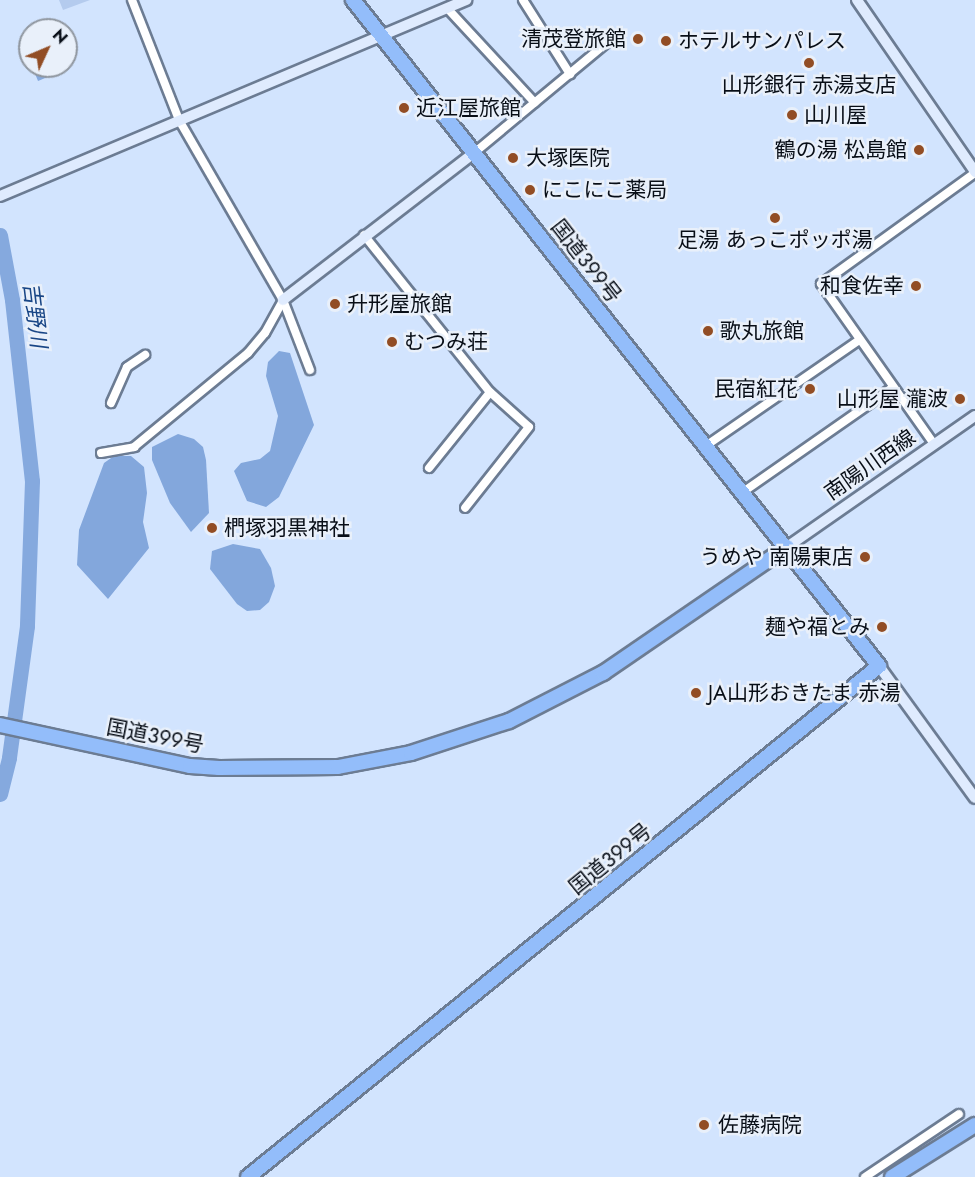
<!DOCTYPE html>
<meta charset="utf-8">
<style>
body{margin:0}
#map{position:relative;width:975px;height:1177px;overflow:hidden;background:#d2e4fe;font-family:Jost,"Noto Sans JP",sans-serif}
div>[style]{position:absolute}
.green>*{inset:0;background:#b4cbee}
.forest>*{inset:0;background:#83a7dc}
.water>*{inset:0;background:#85a9de}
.river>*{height:15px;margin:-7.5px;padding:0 7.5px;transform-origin:7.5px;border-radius:7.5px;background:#85a9de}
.roads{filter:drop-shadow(2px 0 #6c7c93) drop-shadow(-2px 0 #6c7c93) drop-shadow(0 2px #6c7c93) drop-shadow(0 -2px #6c7c93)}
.street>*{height:8px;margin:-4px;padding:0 4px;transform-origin:4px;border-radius:4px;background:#fff}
.secondary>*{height:10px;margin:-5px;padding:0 5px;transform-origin:5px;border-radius:5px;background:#dfebfe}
.highway>*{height:14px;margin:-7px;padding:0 7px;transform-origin:7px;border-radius:7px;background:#93bdfa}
.dots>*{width:16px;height:16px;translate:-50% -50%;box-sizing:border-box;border:3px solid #e9f0fa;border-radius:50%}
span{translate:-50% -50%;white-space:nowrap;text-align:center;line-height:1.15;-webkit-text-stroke:5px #e9f0fa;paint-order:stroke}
.poi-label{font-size:21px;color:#080e17}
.right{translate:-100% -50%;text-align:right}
.left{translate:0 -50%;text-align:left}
.street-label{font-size:21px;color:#080e17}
.water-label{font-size:22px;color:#194686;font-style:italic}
.north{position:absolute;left:18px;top:18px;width:60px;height:60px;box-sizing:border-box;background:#e9f0fa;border:2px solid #8f969f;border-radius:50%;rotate:46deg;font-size:16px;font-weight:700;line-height:24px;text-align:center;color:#080e17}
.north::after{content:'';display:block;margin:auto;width:21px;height:27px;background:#924d24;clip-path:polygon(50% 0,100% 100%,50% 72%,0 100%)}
</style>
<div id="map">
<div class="green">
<i style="clip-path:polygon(59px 0,90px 0,63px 10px)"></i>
</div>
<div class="forest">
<i style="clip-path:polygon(279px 351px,290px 353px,314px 425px,279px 497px,266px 507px,247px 501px,234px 471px,241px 463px,260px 459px,270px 451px,278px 416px,266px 376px,268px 362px)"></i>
<i style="clip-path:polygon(178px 434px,194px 439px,203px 447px,206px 460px,209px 513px,191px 532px,170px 503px,152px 460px,152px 447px)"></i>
<i style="clip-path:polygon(114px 456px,131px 456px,144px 467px,147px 493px,143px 522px,149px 548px,108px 599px,77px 565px,79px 530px,104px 463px)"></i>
<i style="clip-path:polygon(233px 544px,260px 549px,271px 568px,275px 586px,269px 602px,260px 610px,247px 611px,237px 604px,210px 569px,212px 551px)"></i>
</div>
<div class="water">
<i style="clip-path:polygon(32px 66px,66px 66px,67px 69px,38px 81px)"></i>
</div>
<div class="river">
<i style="left:0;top:235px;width:66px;rotate:79.5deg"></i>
<i style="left:12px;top:300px;width:182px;rotate:83.7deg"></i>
<i style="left:32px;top:481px;width:145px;rotate:92deg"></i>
<i style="left:27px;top:626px;width:133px;rotate:97.8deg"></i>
<i style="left:9px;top:758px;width:37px;rotate:104deg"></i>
</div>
<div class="roads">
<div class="street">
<i style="left:132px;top:0;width:129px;rotate:68.6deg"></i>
<i style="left:179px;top:120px;width:208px;rotate:60deg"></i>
<i style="left:283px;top:300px;width:75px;rotate:68.9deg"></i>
<i style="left:523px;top:0;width:88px;rotate:57.6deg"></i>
<i style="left:447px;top:8px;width:129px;rotate:47.2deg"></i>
<i style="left:474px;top:153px;width:175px;rotate:-39.7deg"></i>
<i style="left:364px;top:235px;width:201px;rotate:51.3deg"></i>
<i style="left:490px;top:392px;width:52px;rotate:41.9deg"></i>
<i style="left:529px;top:427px;width:103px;rotate:128.3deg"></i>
<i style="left:111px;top:403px;width:39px;rotate:-66deg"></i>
<i style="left:127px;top:367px;width:22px;rotate:-34deg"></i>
<i style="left:934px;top:444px;width:196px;rotate:-125.2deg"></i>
<i style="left:821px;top:284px;width:190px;rotate:-35.8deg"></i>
<i style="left:707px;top:445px;width:185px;rotate:-34.6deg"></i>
<i style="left:101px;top:453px;width:34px;rotate:-10deg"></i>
<i style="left:134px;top:447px;width:148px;rotate:-39.5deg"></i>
<i style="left:248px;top:353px;width:26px;rotate:-50deg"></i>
<i style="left:265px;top:333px;width:38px;rotate:-61deg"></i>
<i style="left:429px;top:468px;width:97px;rotate:-51.2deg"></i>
<i style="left:743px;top:492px;width:182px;rotate:-34.9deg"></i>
<i style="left:865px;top:1177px;width:113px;rotate:-33.8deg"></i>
</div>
<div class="secondary">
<i style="left:857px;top:0;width:209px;rotate:55.5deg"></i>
<i style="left:0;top:196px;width:506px;rotate:-22.81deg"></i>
<i style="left:283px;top:300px;width:241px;rotate:-37.6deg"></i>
<i style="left:787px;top:547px;width:229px;rotate:-34.9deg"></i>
<i style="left:879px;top:666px;width:163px;rotate:54deg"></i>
</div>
<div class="highway">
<i style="left:0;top:725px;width:194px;rotate:12.2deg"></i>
<i style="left:190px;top:766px;width:29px;rotate:4deg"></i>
<i style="left:219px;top:768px;width:119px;rotate:-0.5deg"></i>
<i style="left:338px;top:767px;width:74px;rotate:-10.9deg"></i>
<i style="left:411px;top:753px;width:103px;rotate:-18.1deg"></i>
<i style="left:509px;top:721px;width:106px;rotate:-27.1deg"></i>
<i style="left:603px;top:673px;width:223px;rotate:-34.4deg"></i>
<i style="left:248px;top:1177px;width:812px;rotate:-39deg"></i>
<i style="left:879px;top:666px;width:849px;rotate:-128.3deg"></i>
<i style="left:892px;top:1177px;width:98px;rotate:-32.1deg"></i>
</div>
</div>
<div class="dots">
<i style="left:638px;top:39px;background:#924d24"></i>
<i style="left:666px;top:41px;background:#924d24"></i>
<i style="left:809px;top:63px;background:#924d24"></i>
<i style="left:404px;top:108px;background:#924d24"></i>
<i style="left:792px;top:115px;background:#924d24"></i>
<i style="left:919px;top:150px;background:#924d24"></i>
<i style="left:513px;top:158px;background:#924d24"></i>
<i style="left:530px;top:190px;background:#924d24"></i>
<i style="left:775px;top:218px;background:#924d24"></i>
<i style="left:916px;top:286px;background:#924d24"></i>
<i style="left:335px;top:304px;background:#924d24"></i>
<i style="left:708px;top:331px;background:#924d24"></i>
<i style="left:392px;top:342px;background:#924d24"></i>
<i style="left:810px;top:389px;background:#924d24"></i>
<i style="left:960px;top:399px;background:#924d24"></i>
<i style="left:212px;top:528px;background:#924d24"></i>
<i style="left:865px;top:557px;background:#924d24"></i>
<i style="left:882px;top:627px;background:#924d24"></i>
<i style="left:696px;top:693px;background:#924d24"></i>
<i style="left:704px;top:1125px;background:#924d24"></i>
</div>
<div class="poi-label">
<span class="right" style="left:626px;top:39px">清茂登旅館</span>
<span class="left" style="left:678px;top:41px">ホテルサンパレス</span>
<span style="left:809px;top:85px">山形銀行 赤湯支店</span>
<span class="left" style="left:416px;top:108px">近江屋旅館</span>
<span class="left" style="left:804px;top:115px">山川屋</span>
<span class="right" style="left:907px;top:150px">鶴の湯 松島館</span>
<span class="left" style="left:526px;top:158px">大塚医院</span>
<span class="left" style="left:542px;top:190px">にこにこ薬局</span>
<span style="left:775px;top:240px">足湯 あっこポッポ湯</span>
<span class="right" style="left:904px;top:286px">和食佐幸</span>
<span class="left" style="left:347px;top:304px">升形屋旅館</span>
<span class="left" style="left:720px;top:331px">歌丸旅館</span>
<span class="left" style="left:404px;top:342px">むつみ荘</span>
<span class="right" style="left:798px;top:389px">民宿紅花</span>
<span class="right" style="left:948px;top:399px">山形屋 瀧波</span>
<span class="left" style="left:224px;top:528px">椚塚羽黒神社</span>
<span class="right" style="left:853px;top:557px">うめや 南陽東店</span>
<span class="right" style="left:870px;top:627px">麺や福とみ</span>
<span class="left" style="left:708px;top:693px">JA山形おきたま 赤湯</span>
<span class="left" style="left:718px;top:1125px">佐藤病院</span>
</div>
<div class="street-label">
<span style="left:586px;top:261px;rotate:52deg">国道399号</span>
<span style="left:870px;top:465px;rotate:-35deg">南陽川西線</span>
<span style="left:155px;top:736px;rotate:11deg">国道399号</span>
<span style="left:610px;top:859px;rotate:-39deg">国道399号</span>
</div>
<div class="water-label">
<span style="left:35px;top:315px;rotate:83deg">吉野川</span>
</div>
<div class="north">N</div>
</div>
